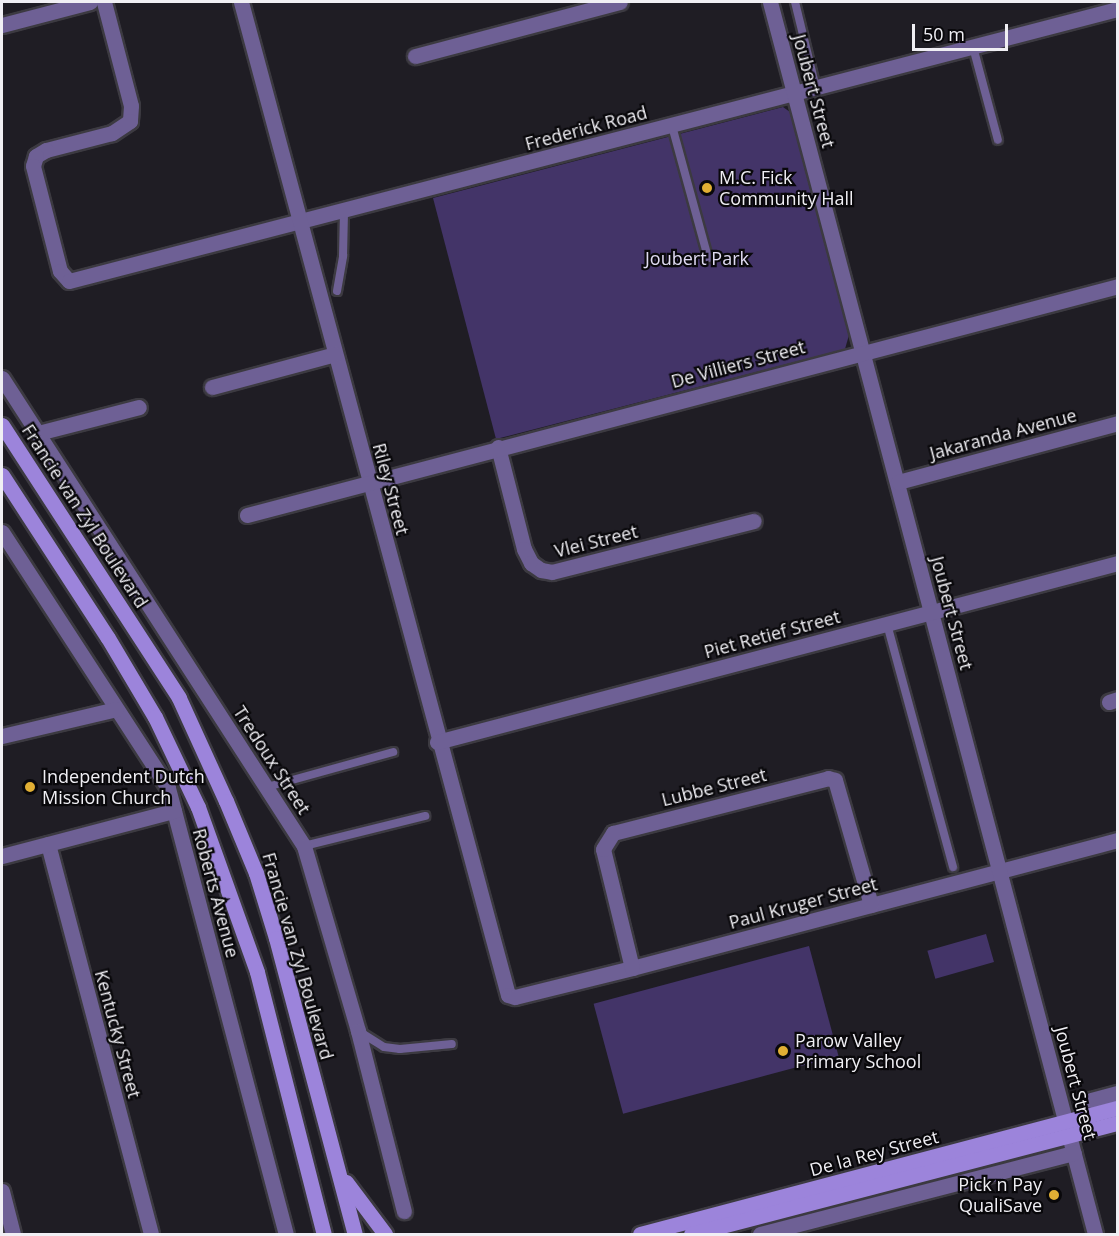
<!DOCTYPE html>
<style>
body{margin:0}
#map{position:relative;width:1119px;height:1236px;overflow:hidden;background:#1f1d24;font-family:"Open Sans",sans-serif}
div>[style]{position:absolute}
.green>*{inset:0;background:#433468;transform-origin:0 0}
.roads{filter:drop-shadow(2px 0 #3c3a41) drop-shadow(-2px 0 #3c3a41) drop-shadow(0 2px #3c3a41) drop-shadow(0 -2px #3c3a41)}
.service>*{height:8px;margin:-4px;padding:0 4px;transform-origin:4px;border-radius:4px;background:#6e6095}
.minor>*{height:15px;margin:-7.5px;padding:0 7.5px;transform-origin:7.5px;border-radius:7.5px;background:#6e6095}
.secondary>*{height:15px;margin:-7.5px;padding:0 7.5px;transform-origin:7.5px;border-radius:7.5px;background:#9c84db}
.dots>*{width:16px;height:16px;translate:-50% -50%;box-sizing:border-box;border:3px solid #09080b;border-radius:50%}
span{translate:-50% -50%;white-space:nowrap;text-align:center;line-height:1.15;-webkit-text-stroke:4.5px #09080b;paint-order:stroke}
.street-label{font-size:18px;color:#f0eff4}
.poi-label{font-size:18px;color:#f0eff4}
.left{translate:0 -50%;text-align:left}
.right{translate:-100% -50%;text-align:right}
.park-label{font-size:18px;color:#e0dbf2}
.frame{position:absolute;inset:0;border:3px solid #f0eff4;pointer-events:none}
.scale{position:absolute;left:912px;top:24px;width:96px;height:27px;box-sizing:border-box;border:3px solid #f0eff4;border-top:0;padding-left:8px;font-size:18px;line-height:21px;white-space:nowrap;color:#f0eff4;-webkit-text-stroke:4px #09080b;paint-order:stroke}
</style>
<div id="map">
<div class="green">
<i style="clip-path:polygon(783px 107px,790px 112px,849px 335px,845px 349px,496px 439px,433px 198px)"></i>
<i style="left:986px;top:934px;width:29px;height:61px;rotate:74deg"></i>
<i style="left:809px;top:946px;width:114px;height:223px;rotate:75deg"></i>
</div>
<div class="roads">
<div class="service">
<i style="left:795px;top:2px;width:89px;rotate:76.3deg"></i>
<i style="left:973px;top:47px;width:96px;rotate:75deg"></i>
<i style="left:672px;top:126px;width:137px;rotate:74.7deg"></i>
<i style="left:337px;top:291px;width:36px;rotate:-80deg"></i>
<i style="left:343px;top:256px;width:44px;rotate:-88.7deg"></i>
<i style="left:887px;top:624px;width:252px;rotate:74.8deg"></i>
<i style="left:267px;top:787px;width:131px;rotate:-15.5deg"></i>
<i style="left:304px;top:846px;width:125px;rotate:-13.9deg"></i>
<i style="left:360px;top:1032px;width:28px;rotate:32deg"></i>
<i style="left:384px;top:1047px;width:16px;rotate:7deg"></i>
<i style="left:400px;top:1049px;width:52px;rotate:-5.5deg"></i>
</div>
<div class="minor">
<i style="left:104px;top:2px;width:107px;rotate:75.4deg"></i>
<i style="left:131px;top:106px;width:15px;rotate:94deg"></i>
<i style="left:130px;top:121px;width:22px;rotate:146deg"></i>
<i style="left:112px;top:133px;width:68px;rotate:165.6deg"></i>
<i style="left:46px;top:150px;width:12px;rotate:149deg"></i>
<i style="left:36px;top:156px;width:10px;rotate:107deg"></i>
<i style="left:33px;top:166px;width:108px;rotate:75.6deg"></i>
<i style="left:60px;top:271px;width:13px;rotate:48deg"></i>
<i style="left:69px;top:281px;width:1084px;rotate:-14.54deg"></i>
<i style="left:241px;top:2px;width:1028px;rotate:74.95deg"></i>
<i style="left:508px;top:995px;width:7px;rotate:16deg"></i>
<i style="left:515px;top:997px;width:121px;rotate:-13.9deg"></i>
<i style="left:632px;top:968px;width:503px;rotate:-14.76deg"></i>
<i style="left:770px;top:2px;width:1274px;rotate:75.22deg"></i>
<i style="left:2px;top:25px;width:91px;rotate:-14.6deg"></i>
<i style="left:415px;top:56px;width:212px;rotate:-14.8deg"></i>
<i style="left:2px;top:378px;width:557px;rotate:57.17deg"></i>
<i style="left:304px;top:846px;width:193px;rotate:73.7deg"></i>
<i style="left:358px;top:1031px;width:186px;rotate:75.7deg"></i>
<i style="left:212px;top:387px;width:127px;rotate:-15deg"></i>
<i style="left:38px;top:433px;width:104px;rotate:-14.4deg"></i>
<i style="left:498px;top:447px;width:105px;rotate:75.7deg"></i>
<i style="left:524px;top:549px;width:16px;rotate:63deg"></i>
<i style="left:531px;top:563px;width:12px;rotate:35deg"></i>
<i style="left:541px;top:570px;width:11px;rotate:10deg"></i>
<i style="left:552px;top:572px;width:208px;rotate:-14.2deg"></i>
<i style="left:898px;top:482px;width:228px;rotate:-15deg"></i>
<i style="left:247px;top:515px;width:901px;rotate:-14.73deg"></i>
<i style="left:2px;top:532px;width:305px;rotate:57deg"></i>
<i style="left:168px;top:788px;width:461px;rotate:75.2deg"></i>
<i style="left:1109px;top:702px;width:9px;rotate:-18deg"></i>
<i style="left:2px;top:736px;width:117px;rotate:-13.3deg"></i>
<i style="left:437px;top:742px;width:704px;rotate:-14.73deg"></i>
<i style="left:48px;top:844px;width:403px;rotate:75.2deg"></i>
<i style="left:2px;top:856px;width:178px;rotate:-14.7deg"></i>
<i style="left:632px;top:968px;width:122px;rotate:-103.7deg"></i>
<i style="left:603px;top:849px;width:19px;rotate:-58deg"></i>
<i style="left:613px;top:833px;width:222px;rotate:-14.3deg"></i>
<i style="left:828px;top:778px;width:7px;rotate:16deg"></i>
<i style="left:835px;top:780px;width:130px;rotate:73.9deg"></i>
<i style="left:1091px;top:1100px;width:28px;rotate:-15deg"></i>
<i style="left:2px;top:1191px;width:44px;rotate:75.7deg"></i>
<i style="left:760px;top:1234px;width:324px;rotate:-14.5deg"></i>
</div>
<div class="secondary">
<i style="left:2px;top:425px;width:325px;rotate:57deg"></i>
<i style="left:179px;top:698px;width:113px;rotate:65.5deg"></i>
<i style="left:226px;top:801px;width:78px;rotate:67.4deg"></i>
<i style="left:256px;top:873px;width:68px;rotate:72.9deg"></i>
<i style="left:276px;top:938px;width:306px;rotate:75.1deg"></i>
<i style="left:2px;top:475px;width:194px;rotate:57deg"></i>
<i style="left:108px;top:638px;width:92px;rotate:59.3deg"></i>
<i style="left:155px;top:717px;width:100px;rotate:64.5deg"></i>
<i style="left:198px;top:807px;width:175px;rotate:70.3deg"></i>
<i style="left:257px;top:972px;width:270px;rotate:75.7deg"></i>
<i style="left:346px;top:1182px;width:65px;rotate:53.1deg"></i>
<i style="left:640px;top:1234px;width:494px;rotate:-14.8deg"></i>
<i style="left:691px;top:1234px;width:441px;rotate:-14.6deg"></i>
</div>
</div>
<div class="dots">
<i style="left:707px;top:188px;background:#e1af34"></i>
<i style="left:30px;top:787px;background:#e1af34"></i>
<i style="left:783px;top:1051px;background:#e1af34"></i>
<i style="left:1054px;top:1195px;background:#e1af34"></i>
</div>
<div class="street-label">
<span style="left:814px;top:91px;rotate:75deg">Joubert Street</span>
<span style="left:586px;top:128px;rotate:-15deg">Frederick Road</span>
<span style="left:738px;top:364px;rotate:-15deg">De Villiers Street</span>
<span style="left:1003px;top:434px;rotate:-15deg">Jakaranda Avenue</span>
<span style="left:391px;top:489px;rotate:75deg">Riley Street</span>
<span style="left:85px;top:516px;rotate:57deg">Francie van Zyl Boulevard</span>
<span style="left:596px;top:541px;rotate:-14deg">Vlei Street</span>
<span style="left:952px;top:613px;rotate:75deg">Joubert Street</span>
<span style="left:772px;top:634px;rotate:-15deg">Piet Retief Street</span>
<span style="left:272px;top:760px;rotate:57deg">Tredoux Street</span>
<span style="left:714px;top:787px;rotate:-14deg">Lubbe Street</span>
<span style="left:216px;top:893px;rotate:75deg">Roberts Avenue</span>
<span style="left:803px;top:903px;rotate:-15deg">Paul Kruger Street</span>
<span style="left:298px;top:956px;rotate:74deg">Francie van Zyl Boulevard</span>
<span style="left:118px;top:1034px;rotate:75deg">Kentucky Street</span>
<span style="left:1076px;top:1083px;rotate:75deg">Joubert Street</span>
<span style="left:874px;top:1153px;rotate:-15deg">De la Rey Street</span>
</div>
<div class="poi-label">
<span class="left" style="left:719px;top:188px">M.C. Fick<br>Community Hall</span>
<span class="left" style="left:42px;top:787px">Independent Dutch<br>Mission Church</span>
<span class="left" style="left:795px;top:1051px">Parow Valley<br>Primary School</span>
<span class="right" style="left:1042px;top:1195px">Pick n Pay<br>QualiSave</span>
</div>
<div class="park-label">
<span style="left:697px;top:258px">Joubert Park</span>
</div>
<div class="frame"></div>
<div class="scale">50 m</div>
</div>
